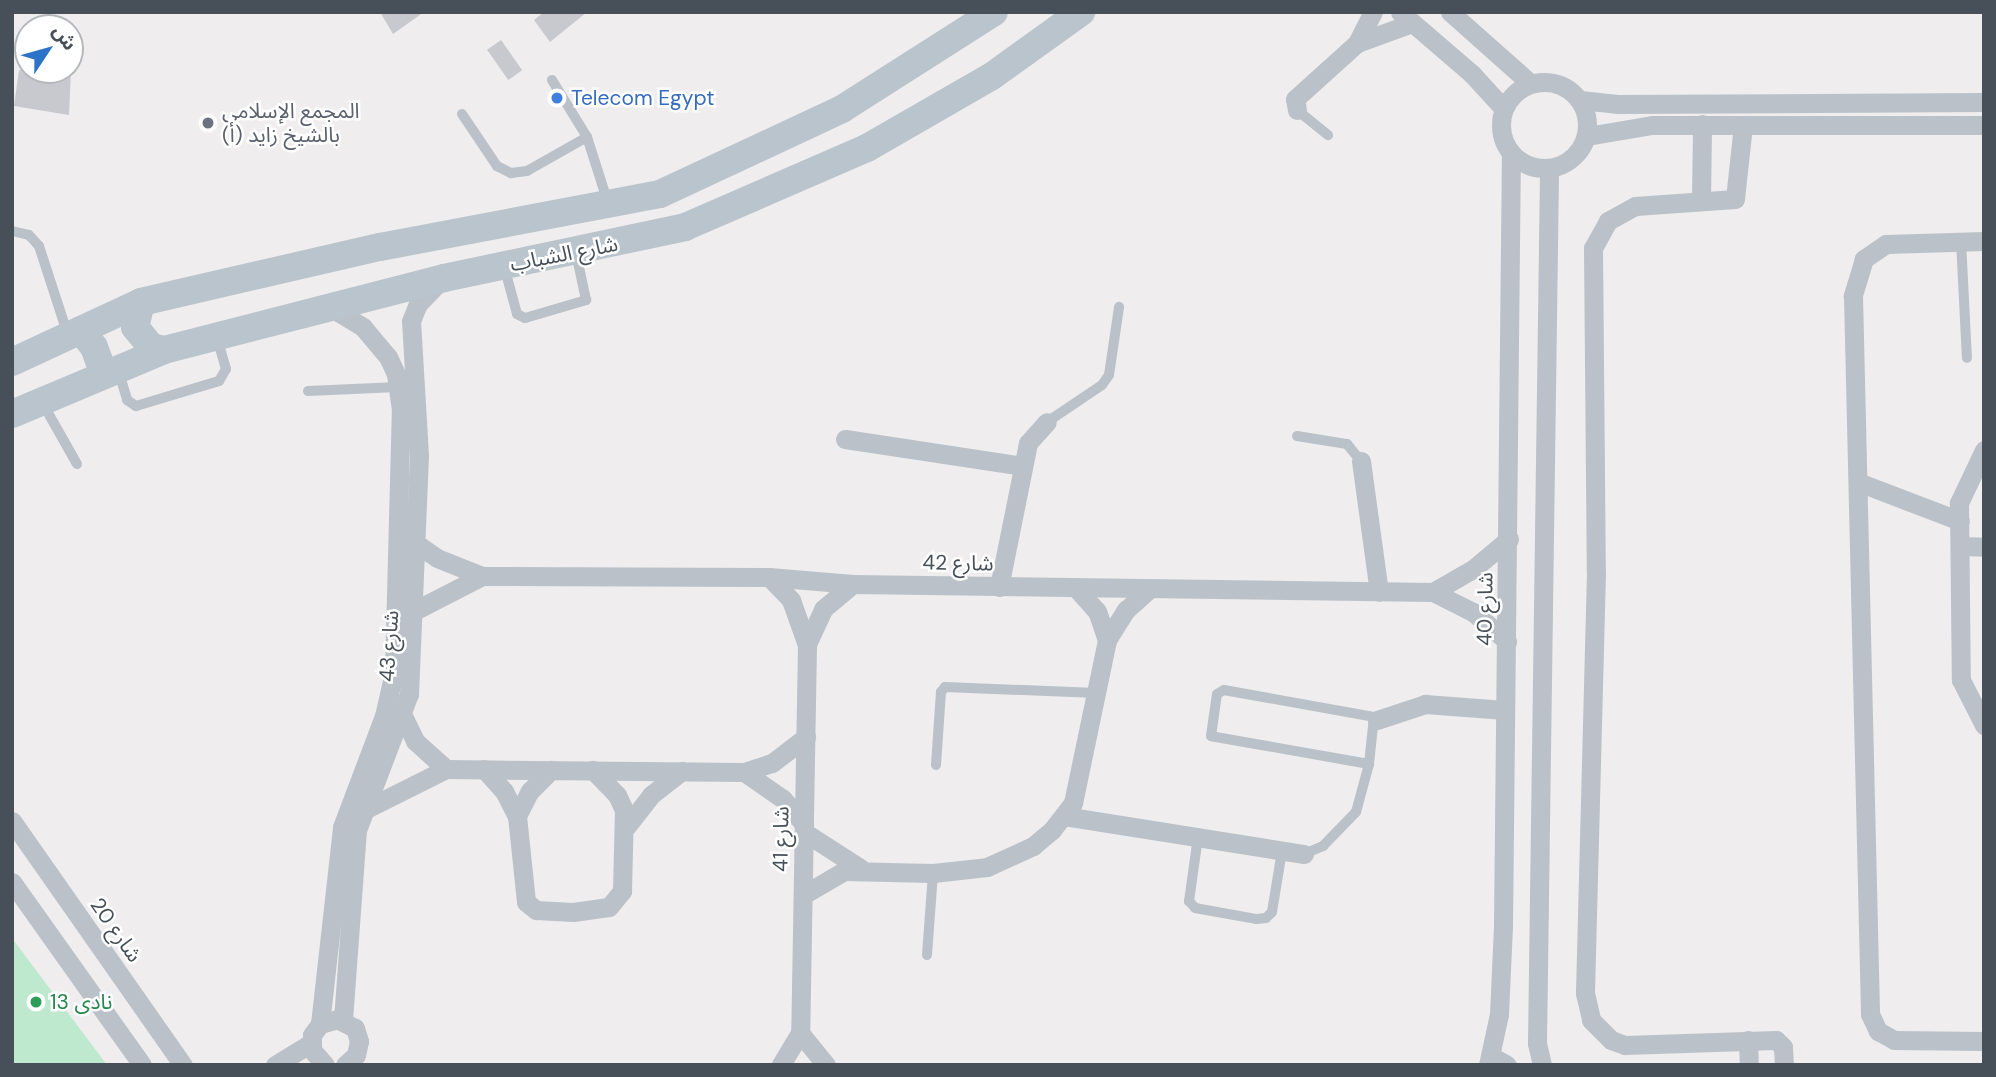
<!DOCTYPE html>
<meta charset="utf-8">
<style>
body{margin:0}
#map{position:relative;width:1996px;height:1077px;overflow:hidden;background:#efeded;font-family:"DM Sans","Noto Sans Arabic",sans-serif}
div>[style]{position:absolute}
.green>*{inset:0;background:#bfe9cf}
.building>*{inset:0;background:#c7c9cf;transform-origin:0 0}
.lane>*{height:10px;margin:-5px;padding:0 5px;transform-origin:5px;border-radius:5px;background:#bac1c8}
.street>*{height:19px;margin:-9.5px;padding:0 9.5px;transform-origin:9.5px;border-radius:9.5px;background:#bac1c8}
.street>.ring{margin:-9.5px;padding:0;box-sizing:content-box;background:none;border:19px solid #bac1c8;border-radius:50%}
.secondary>*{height:28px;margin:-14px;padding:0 14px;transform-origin:14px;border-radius:14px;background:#bac4cd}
.dots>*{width:19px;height:19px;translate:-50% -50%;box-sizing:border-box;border:4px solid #fff;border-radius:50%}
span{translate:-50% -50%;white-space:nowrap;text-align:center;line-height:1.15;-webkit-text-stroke:5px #fff;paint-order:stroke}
.shop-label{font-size:21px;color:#366cbe}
.left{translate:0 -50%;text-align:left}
.worship-label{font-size:21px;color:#5b616d}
.street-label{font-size:21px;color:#475058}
.leisure-label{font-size:21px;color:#27864d}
.frame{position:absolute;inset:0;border:14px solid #475058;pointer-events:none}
.north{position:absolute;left:14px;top:14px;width:70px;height:70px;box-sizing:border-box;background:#fff;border:2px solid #b5b9bc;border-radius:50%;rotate:54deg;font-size:19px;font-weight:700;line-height:28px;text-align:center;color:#475058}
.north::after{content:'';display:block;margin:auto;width:24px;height:32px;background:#2d74c9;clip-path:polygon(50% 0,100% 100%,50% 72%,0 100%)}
</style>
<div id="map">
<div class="green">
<i style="clip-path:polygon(12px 938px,107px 1065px,12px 1065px)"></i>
</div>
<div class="building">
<i style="clip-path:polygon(380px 12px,424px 12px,393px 34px)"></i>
<i style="clip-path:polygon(544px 12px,587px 12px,550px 42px,534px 20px)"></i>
<i style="left:501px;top:40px;width:37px;height:17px;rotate:55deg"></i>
<i style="clip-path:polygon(19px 70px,71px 70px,69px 115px,14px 106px)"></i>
</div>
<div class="lane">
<i style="left:1297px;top:110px;width:40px;rotate:39deg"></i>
<i style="left:462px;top:114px;width:63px;rotate:56.1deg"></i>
<i style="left:497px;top:166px;width:16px;rotate:27deg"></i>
<i style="left:511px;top:173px;width:16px;rotate:-7deg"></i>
<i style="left:527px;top:171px;width:69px;rotate:-29.5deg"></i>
<i style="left:587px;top:137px;width:67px;rotate:-121.6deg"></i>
<i style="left:587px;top:137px;width:69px;rotate:72.3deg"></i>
<i style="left:12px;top:231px;width:17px;rotate:13deg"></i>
<i style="left:29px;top:235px;width:15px;rotate:48deg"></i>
<i style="left:39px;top:246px;width:94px;rotate:72deg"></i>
<i style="left:1961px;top:241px;width:117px;rotate:87.1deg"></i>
<i style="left:504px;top:266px;width:50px;rotate:74.8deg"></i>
<i style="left:517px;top:314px;width:9px;rotate:27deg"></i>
<i style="left:525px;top:318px;width:64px;rotate:-16.4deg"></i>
<i style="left:586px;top:300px;width:48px;rotate:-102deg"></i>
<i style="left:119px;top:373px;width:28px;rotate:73deg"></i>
<i style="left:127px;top:400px;width:11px;rotate:34deg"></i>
<i style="left:136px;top:406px;width:87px;rotate:-16.8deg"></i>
<i style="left:219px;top:381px;width:14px;rotate:-60deg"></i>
<i style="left:226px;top:369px;width:33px;rotate:-106deg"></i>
<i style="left:308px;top:391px;width:90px;rotate:-2.5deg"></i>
<i style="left:43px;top:404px;width:69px;rotate:60.5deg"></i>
<i style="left:1047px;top:422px;width:66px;rotate:-33.9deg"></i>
<i style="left:1102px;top:385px;width:12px;rotate:-55deg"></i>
<i style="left:1109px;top:375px;width:69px;rotate:-81.6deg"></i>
<i style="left:1297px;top:436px;width:51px;rotate:9.1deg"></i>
<i style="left:1347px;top:444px;width:22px;rotate:51deg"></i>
<i style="left:1224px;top:690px;width:152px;rotate:10.2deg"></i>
<i style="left:1374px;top:717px;width:47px;rotate:96.1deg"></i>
<i style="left:1369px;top:764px;width:160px;rotate:-170deg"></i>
<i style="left:1211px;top:736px;width:42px;rotate:-81.9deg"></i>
<i style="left:1217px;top:694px;width:8px;rotate:-30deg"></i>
<i style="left:936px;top:765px;width:73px;rotate:-86.1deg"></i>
<i style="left:941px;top:692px;width:6px;rotate:-51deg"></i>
<i style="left:945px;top:687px;width:152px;rotate:2.3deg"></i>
<i style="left:1198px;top:837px;width:65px;rotate:98deg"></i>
<i style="left:1189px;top:901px;width:9px;rotate:49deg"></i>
<i style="left:1195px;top:908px;width:63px;rotate:10.1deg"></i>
<i style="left:1257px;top:919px;width:9px;rotate:-6deg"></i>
<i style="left:1266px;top:918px;width:8px;rotate:-45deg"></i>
<i style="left:1272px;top:912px;width:62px;rotate:-80.7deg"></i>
<i style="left:1304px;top:854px;width:21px;rotate:-23deg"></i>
<i style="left:1323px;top:846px;width:47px;rotate:-45.9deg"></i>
<i style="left:1356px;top:812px;width:50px;rotate:-74.8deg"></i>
<i style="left:927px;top:955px;width:82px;rotate:-85.8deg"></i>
</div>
<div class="street">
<i style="left:1400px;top:12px;width:95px;rotate:40.7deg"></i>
<i style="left:1472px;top:74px;width:47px;rotate:47.6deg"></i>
<i style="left:1450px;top:12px;width:107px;rotate:41.6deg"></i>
<i style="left:1357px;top:43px;width:35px;rotate:-63deg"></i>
<i class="ring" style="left:1501px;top:82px;width:67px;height:67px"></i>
<i style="left:1580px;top:100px;width:37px;rotate:6deg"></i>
<i style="left:1617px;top:104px;width:367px;rotate:-0.3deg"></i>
<i style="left:1297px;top:110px;width:11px;rotate:-100deg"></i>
<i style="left:1295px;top:99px;width:84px;rotate:-42.1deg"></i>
<i style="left:1357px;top:43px;width:59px;rotate:-20deg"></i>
<i style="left:1743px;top:125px;width:74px;rotate:96.2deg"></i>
<i style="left:1735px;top:199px;width:100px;rotate:176deg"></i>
<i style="left:1635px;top:206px;width:31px;rotate:151deg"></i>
<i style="left:1608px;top:221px;width:31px;rotate:119deg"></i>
<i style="left:1593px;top:248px;width:324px;rotate:89.5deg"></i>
<i style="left:1596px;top:572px;width:421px;rotate:91.5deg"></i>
<i style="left:1585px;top:993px;width:28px;rotate:77deg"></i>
<i style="left:1591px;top:1020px;width:28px;rotate:45deg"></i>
<i style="left:1611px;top:1040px;width:15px;rotate:20deg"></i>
<i style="left:1625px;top:1045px;width:151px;rotate:-1.9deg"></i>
<i style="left:1776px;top:1040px;width:10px;rotate:45deg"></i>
<i style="left:1783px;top:1047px;width:18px;rotate:87deg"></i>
<i style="left:1587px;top:136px;width:66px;rotate:-9.6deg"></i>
<i style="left:1652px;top:125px;width:332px"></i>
<i style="left:1701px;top:199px;width:75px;rotate:-89.2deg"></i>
<i style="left:1984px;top:241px;width:98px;rotate:178.2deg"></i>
<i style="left:1886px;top:244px;width:27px;rotate:146deg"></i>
<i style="left:1864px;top:259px;width:39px;rotate:107deg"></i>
<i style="left:1853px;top:296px;width:718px;rotate:88.64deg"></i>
<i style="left:1870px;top:1014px;width:19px;rotate:65deg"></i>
<i style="left:1878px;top:1031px;width:18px;rotate:29deg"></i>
<i style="left:1894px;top:1040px;width:90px;rotate:0.6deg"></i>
<i style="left:845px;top:439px;width:180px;rotate:8.6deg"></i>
<i style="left:1984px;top:450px;width:59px;rotate:115.3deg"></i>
<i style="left:1959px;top:503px;width:177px;rotate:89.4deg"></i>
<i style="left:1961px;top:680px;width:51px;rotate:62.9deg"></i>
<i style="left:1361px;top:461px;width:132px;rotate:82.2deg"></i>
<i style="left:1858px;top:482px;width:109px;rotate:20.9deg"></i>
<i style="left:417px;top:544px;width:24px;rotate:35deg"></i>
<i style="left:437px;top:558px;width:48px;rotate:21.8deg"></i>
<i style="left:482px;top:576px;width:287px;rotate:0.2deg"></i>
<i style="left:769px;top:577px;width:84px;rotate:4.8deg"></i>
<i style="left:853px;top:584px;width:580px;rotate:0.79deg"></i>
<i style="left:1433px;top:592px;width:45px;rotate:26.6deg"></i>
<i style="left:1473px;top:612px;width:45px;rotate:40.5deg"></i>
<i style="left:1960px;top:546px;width:24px;rotate:2deg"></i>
<i style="left:769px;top:577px;width:32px;rotate:46deg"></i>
<i style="left:791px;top:600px;width:48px;rotate:70.4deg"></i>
<i style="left:807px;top:645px;width:388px;rotate:91deg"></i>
<i style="left:800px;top:1033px;width:37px;rotate:121deg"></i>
<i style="left:999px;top:587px;width:147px;rotate:-78.6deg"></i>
<i style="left:1028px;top:443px;width:28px;rotate:-48deg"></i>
<i style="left:1076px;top:588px;width:31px;rotate:48deg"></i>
<i style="left:1097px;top:611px;width:31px;rotate:71deg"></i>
<i style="left:1433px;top:592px;width:46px;rotate:-29.9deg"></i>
<i style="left:1473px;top:569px;width:47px;rotate:-39.8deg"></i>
<i style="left:414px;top:611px;width:76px;rotate:-27.2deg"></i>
<i style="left:807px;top:644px;width:38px;rotate:-65deg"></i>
<i style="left:823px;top:609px;width:39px;rotate:-40deg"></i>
<i style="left:403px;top:716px;width:28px;rotate:64deg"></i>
<i style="left:415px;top:741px;width:42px;rotate:42.1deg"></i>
<i style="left:1377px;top:720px;width:51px;rotate:-18.4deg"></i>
<i style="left:1425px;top:704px;width:80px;rotate:4.3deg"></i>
<i style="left:484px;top:769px;width:30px;rotate:48deg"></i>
<i style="left:504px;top:791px;width:28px;rotate:63deg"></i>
<i style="left:517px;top:816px;width:86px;rotate:84deg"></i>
<i style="left:526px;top:902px;width:13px;rotate:39deg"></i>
<i style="left:536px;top:910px;width:37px;rotate:3deg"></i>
<i style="left:573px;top:912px;width:36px;rotate:-8deg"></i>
<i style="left:609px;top:907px;width:21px;rotate:-51deg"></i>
<i style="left:622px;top:891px;width:81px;rotate:-88.6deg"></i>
<i style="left:624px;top:810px;width:17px;rotate:-115deg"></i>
<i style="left:617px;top:795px;width:35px;rotate:-134deg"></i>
<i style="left:744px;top:772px;width:47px;rotate:34.7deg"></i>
<i style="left:783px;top:799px;width:33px;rotate:50deg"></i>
<i style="left:362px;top:811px;width:94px;rotate:-26.6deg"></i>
<i style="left:446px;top:769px;width:298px;rotate:0.6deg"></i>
<i style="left:744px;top:772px;width:29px;rotate:-18deg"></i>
<i style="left:772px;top:763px;width:43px;rotate:-37.4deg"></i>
<i style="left:517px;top:816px;width:28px;rotate:-63deg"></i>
<i style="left:530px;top:791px;width:30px;rotate:-45deg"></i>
<i style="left:1064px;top:816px;width:243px;rotate:9deg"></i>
<i style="left:12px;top:821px;width:298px;rotate:55deg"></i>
<i style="left:627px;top:826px;width:39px;rotate:-52deg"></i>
<i style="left:651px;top:795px;width:39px;rotate:-38deg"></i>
<i style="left:804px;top:832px;width:67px;rotate:32.7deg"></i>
<i style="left:12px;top:882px;width:224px;rotate:54.6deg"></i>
<i style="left:803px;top:895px;width:48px;rotate:-30.3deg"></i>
<i style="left:844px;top:871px;width:89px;rotate:1.3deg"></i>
<i style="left:933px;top:873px;width:54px;rotate:-6.3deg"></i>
<i style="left:987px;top:867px;width:51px;rotate:-24.5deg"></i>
<i style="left:1033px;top:846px;width:25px;rotate:-40deg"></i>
<i style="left:1052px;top:830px;width:34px;rotate:-52deg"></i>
<i style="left:1073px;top:803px;width:167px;rotate:-78.2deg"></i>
<i style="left:1107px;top:640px;width:36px;rotate:-58deg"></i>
<i style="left:1126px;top:610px;width:31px;rotate:-42deg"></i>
<i style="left:343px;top:1020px;width:191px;rotate:-85.8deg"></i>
<i style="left:357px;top:830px;width:146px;rotate:-69.1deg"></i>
<i style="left:409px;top:694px;width:239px;rotate:-87.6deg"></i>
<i style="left:419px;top:455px;width:134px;rotate:-93.4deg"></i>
<i style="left:411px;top:321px;width:18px;rotate:-68deg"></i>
<i style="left:418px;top:304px;width:33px;rotate:-46deg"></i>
<i style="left:320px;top:1024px;width:198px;rotate:-83.6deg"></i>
<i style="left:342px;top:827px;width:119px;rotate:-69.3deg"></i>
<i style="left:384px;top:716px;width:45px;rotate:-77.2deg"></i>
<i style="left:394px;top:672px;width:262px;rotate:-88.5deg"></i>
<i style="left:401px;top:410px;width:36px;rotate:-98deg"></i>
<i style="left:396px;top:374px;width:19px;rotate:-115deg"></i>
<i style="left:388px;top:357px;width:39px;rotate:-130deg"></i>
<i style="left:363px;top:327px;width:39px;rotate:-149deg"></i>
<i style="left:800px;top:1033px;width:41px;rotate:50.9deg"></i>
<i style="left:1748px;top:1040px;width:25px;rotate:88deg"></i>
<i style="left:1491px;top:1056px;width:18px;rotate:29deg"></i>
<i style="left:275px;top:1065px;width:42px;rotate:-31.4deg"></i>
<i style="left:325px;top:1065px;width:20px;rotate:-131deg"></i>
<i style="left:312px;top:1050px;width:15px;rotate:-90deg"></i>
<i style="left:312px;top:1035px;width:14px;rotate:-54deg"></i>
<i style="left:320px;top:1024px;width:18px;rotate:-16deg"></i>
<i style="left:337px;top:1019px;width:20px;rotate:27deg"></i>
<i style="left:355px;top:1028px;width:14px;rotate:73deg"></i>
<i style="left:359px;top:1041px;width:14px;rotate:102deg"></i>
<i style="left:356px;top:1055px;width:15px;rotate:138deg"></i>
<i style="left:1488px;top:1065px;width:52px;rotate:-77.8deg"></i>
<i style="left:1499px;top:1014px;width:89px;rotate:-87.4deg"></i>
<i style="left:1503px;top:925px;width:772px;rotate:-89.41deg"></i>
<i style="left:1542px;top:1065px;width:23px;rotate:-103deg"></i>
<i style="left:1537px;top:1043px;width:875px;rotate:-89.21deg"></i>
</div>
<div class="secondary">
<i style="left:141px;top:302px;width:26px;rotate:103deg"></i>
<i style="left:135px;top:327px;width:26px;rotate:51deg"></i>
<i style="left:151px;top:347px;width:13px;rotate:13deg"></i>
<i style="left:81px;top:330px;width:21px;rotate:53deg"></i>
<i style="left:94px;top:347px;width:29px;rotate:70deg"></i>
<i style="left:12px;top:362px;width:142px;rotate:-24.9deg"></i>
<i style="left:141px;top:302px;width:245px;rotate:-13deg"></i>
<i style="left:380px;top:247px;width:285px;rotate:-10.7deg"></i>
<i style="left:660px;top:194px;width:201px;rotate:-25deg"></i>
<i style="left:842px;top:109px;width:180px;rotate:-32.5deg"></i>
<i style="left:12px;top:414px;width:165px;rotate:-22.8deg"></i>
<i style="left:164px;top:350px;width:289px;rotate:-14.4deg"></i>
<i style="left:444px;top:278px;width:246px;rotate:-11.9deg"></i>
<i style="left:685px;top:227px;width:198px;rotate:-23.5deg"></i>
<i style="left:867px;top:148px;width:144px;rotate:-29.9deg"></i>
<i style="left:992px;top:76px;width:110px;rotate:-35.7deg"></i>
</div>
<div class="dots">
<i style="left:557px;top:98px;background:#3f7fe0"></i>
<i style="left:208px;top:123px;background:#6b7280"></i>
<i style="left:36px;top:1002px;background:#2e9e5b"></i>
</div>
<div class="shop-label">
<span class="left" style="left:571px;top:98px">Telecom Egypt</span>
</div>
<div class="worship-label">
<span class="left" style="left:222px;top:123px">المجمع الإسلامي<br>(أ) بالشيخ زايد</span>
</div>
<div class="street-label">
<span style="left:564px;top:254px;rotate:-11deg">شارع الشباب</span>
<span style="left:958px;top:563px;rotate:1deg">شارع 42</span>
<span style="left:1485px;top:609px;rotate:-89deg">شارع 40</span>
<span style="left:389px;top:646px;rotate:-86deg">شارع 43</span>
<span style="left:781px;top:839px;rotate:-89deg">شارع 41</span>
<span style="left:116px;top:930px;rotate:55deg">شارع 20</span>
</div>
<div class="leisure-label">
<span class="left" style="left:50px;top:1002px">نادى 13</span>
</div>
<div class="frame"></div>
<div class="north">ش</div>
</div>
